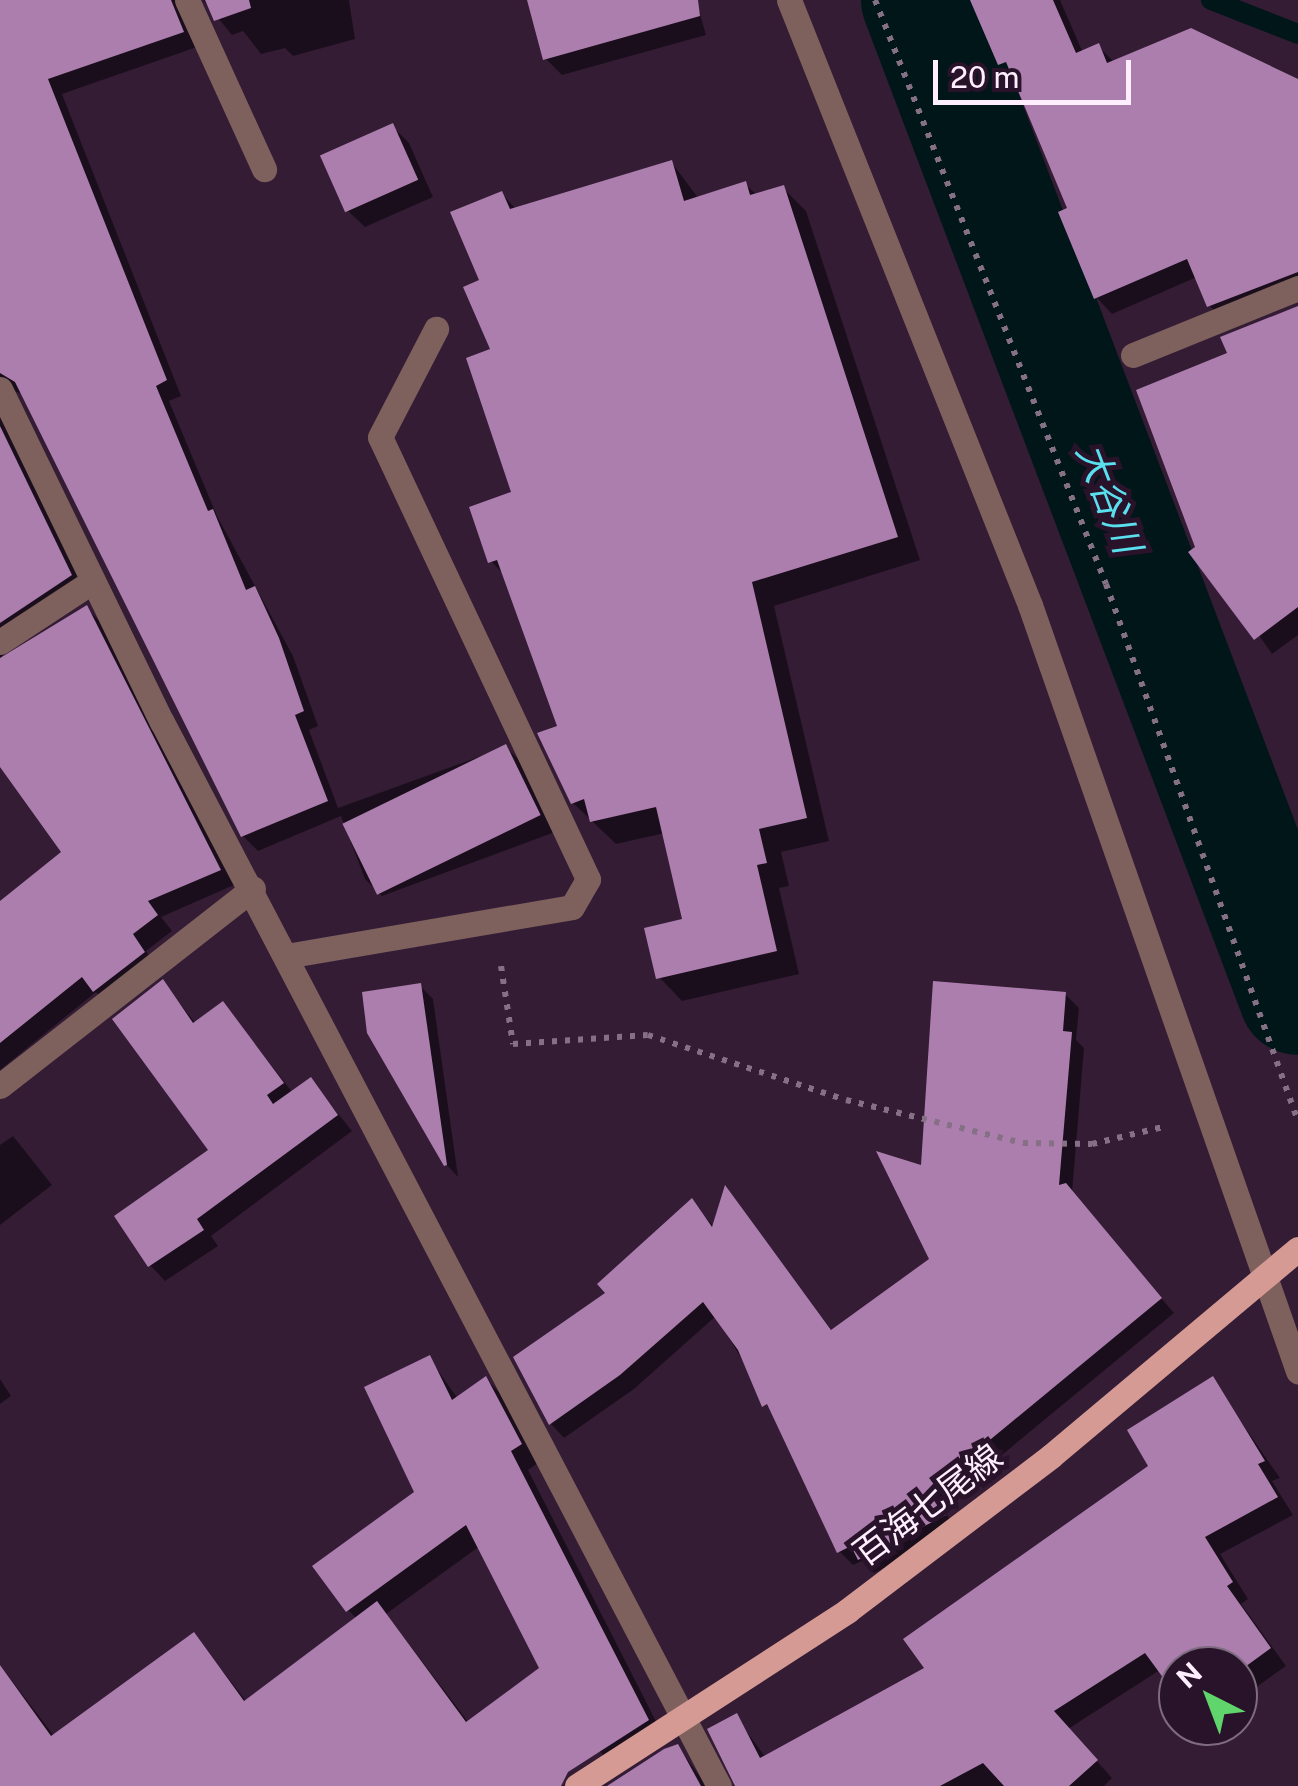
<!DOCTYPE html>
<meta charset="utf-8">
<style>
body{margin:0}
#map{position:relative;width:1298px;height:1786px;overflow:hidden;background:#341c35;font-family:"Public Sans","Noto Sans JP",sans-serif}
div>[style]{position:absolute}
.shadow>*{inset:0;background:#0007}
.stream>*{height:20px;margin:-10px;padding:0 10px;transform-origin:10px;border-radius:10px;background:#001619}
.river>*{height:118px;margin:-59px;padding:0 59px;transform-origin:59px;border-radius:59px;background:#001619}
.building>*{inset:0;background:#ac7eae;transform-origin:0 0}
.path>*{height:6px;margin-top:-3px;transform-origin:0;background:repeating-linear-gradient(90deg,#857086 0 5px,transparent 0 13px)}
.minor>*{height:25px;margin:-12.5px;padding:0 12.5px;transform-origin:12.5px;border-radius:12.5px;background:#7e605d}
.major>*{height:25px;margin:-12.5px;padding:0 12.5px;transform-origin:12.5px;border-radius:12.5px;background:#d69a94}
span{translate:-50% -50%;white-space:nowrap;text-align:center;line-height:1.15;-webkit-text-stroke:10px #29132a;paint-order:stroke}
.street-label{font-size:35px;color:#feeefe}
.water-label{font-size:38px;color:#59dfee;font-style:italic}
.north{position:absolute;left:1158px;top:1646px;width:100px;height:100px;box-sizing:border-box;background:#29132a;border:2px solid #7e6b7f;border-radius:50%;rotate:318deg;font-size:28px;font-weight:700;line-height:40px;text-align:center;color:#feeefe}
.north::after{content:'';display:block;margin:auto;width:35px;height:45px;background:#5fd56b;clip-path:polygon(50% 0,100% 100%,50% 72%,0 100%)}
.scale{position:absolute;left:933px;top:60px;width:198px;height:45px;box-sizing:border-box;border:5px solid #feeefe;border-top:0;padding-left:12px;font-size:30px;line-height:35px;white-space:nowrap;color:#feeefe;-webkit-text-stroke:8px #29132a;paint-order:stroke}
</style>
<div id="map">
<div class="shadow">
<i style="clip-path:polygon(0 0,196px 0,197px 47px,62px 94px,181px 396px,169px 401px,217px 516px,293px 656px,318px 726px,309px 730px,338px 808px,506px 747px,523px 764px,555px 832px,382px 896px,365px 879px,341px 816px,258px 851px,243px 836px,23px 394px,7px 389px,0 412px)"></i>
<i style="clip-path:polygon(203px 0,349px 0,355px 39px,293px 56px,285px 48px,261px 54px,243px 31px,232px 35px)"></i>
<i style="clip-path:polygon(529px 0,696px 0,706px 35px,562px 75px,545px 58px)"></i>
<i style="clip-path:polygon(973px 0,1060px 0,1083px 53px,1098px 46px,1115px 63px,1298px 82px,1298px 293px,1226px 322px,1210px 306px,1197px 277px,1112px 314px,1096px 297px,1071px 210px,1016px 79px,1000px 64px)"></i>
<i style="clip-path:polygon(392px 126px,409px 143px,433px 197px,365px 227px,348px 211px)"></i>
<i style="clip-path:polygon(672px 163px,699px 199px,745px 184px,757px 195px,783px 188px,806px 211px,920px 560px,774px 606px,829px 841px,781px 852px,789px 886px,779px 888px,799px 974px,682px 1001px,659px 977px,685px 921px,665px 833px,616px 844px,573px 803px,560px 727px,505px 576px,491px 561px,514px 493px,482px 281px,502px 194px,517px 210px)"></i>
<i style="clip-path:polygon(1298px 308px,1298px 635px,1272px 654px,1198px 547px,1230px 354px)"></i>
<i style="clip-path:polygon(0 414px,86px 591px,5px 644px,2px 657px,86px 608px,102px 623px,234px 885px,161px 917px,172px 931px,146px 951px,158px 968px,110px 1006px,96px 992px,0 1070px,0 904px,64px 853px,0 763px)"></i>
<i style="clip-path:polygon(163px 982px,196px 1024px,223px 1004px,293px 1093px,311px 1080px,352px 1131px,211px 1236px,218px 1246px,165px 1281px,150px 1265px,211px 1150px)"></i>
<i style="clip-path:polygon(420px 986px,433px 999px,458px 1177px,446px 1164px)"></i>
<i style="clip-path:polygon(1065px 994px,1079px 1008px,1076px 1040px,1084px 1048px,1072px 1193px,1174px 1313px,940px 1506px,958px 1530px,874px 1573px,862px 1561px,853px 1565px,839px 1551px,776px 1417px,716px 1316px,634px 1389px,564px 1438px,551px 1424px,609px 1294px,692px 1202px,715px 1228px,726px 1189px,833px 1332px,932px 1260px,923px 1168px)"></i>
<i style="clip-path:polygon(13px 1136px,52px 1185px,0 1225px,0 1145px)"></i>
<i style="clip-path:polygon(evenodd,429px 1358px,458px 1399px,486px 1379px,504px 1397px,538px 1463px,528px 1470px,665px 1739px,617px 1770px,594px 1745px,538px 1786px,0 1786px,0 1665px,54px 1736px,194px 1635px,247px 1702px,357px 1619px,348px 1610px,417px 1493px,429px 1358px,480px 1546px,542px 1668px,469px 1723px,386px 1614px,480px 1546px)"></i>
<i style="clip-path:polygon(0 1379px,11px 1396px,0 1404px)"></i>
<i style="clip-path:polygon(1212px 1380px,1280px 1478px,1272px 1481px,1293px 1515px,1220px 1554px,1248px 1599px,1241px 1604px,1286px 1666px,1238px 1700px,1238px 1666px,1178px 1666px,1178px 1694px,1160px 1670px,1068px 1729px,1112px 1778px,1104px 1786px,734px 1786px,736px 1717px,766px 1758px,928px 1668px,1151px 1466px)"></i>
<i style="clip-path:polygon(678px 1747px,707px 1786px,619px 1786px)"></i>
</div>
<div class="stream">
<i style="left:1211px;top:0;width:93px;rotate:21.3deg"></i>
</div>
<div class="river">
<i style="left:920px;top:0;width:1065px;rotate:69.22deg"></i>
</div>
<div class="building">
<i style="clip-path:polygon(0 0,171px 0,184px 32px,48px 79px,167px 380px,156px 386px,208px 511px,213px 509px,246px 590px,255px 586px,279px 638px,304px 711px,295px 715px,328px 801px,241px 837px,15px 382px,0 373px)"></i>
<i style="clip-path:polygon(205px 0,249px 0,251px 8px,214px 21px)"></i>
<i style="clip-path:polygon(527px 0,698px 0,700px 16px,543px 60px)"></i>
<i style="clip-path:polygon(970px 0,1053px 0,1076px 53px,1099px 43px,1107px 63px,1191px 28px,1298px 79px,1298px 272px,1207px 307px,1187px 259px,1094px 299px,1058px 212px,1067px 208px,1006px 62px,998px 65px)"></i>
<i style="left:393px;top:123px;width:62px;height:80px;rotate:66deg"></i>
<i style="clip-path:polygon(672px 160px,684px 201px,746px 181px,750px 195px,784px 185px,898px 537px,752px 582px,807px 818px,759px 829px,767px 863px,757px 865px,777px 951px,656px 979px,644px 928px,682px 919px,656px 807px,590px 822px,584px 799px,571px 804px,537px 733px,557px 726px,497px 560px,488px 563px,469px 507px,511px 492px,466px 358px,490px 349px,463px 287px,479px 280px,450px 212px,502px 191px,510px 209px)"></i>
<i style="clip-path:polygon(1298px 306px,1298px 607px,1254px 640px,1188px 552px,1195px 547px,1136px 390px,1227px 353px,1220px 337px)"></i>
<i style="clip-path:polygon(0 426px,72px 575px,0 623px)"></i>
<i style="clip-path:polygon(87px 605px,221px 870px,148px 901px,158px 915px,133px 934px,145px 952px,93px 992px,82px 977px,0 1043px,0 901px,61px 852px,0 767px,0 658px)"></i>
<i style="left:506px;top:744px;width:79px;height:182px;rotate:64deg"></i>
<i style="clip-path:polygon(163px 979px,193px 1023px,223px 1001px,284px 1083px,267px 1095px,273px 1104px,311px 1077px,338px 1115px,197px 1219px,204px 1230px,148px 1267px,114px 1216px,208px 1150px,112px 1019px)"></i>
<i style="clip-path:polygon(933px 981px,1066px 992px,1063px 1031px,1072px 1032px,1059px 1185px,1066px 1183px,1162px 1298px,928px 1491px,946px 1515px,858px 1560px,851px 1546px,837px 1553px,767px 1404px,762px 1407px,738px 1350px,703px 1302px,620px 1375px,549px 1425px,513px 1357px,605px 1293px,597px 1284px,692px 1198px,712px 1227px,725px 1185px,831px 1330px,929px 1259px,876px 1151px,921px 1165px)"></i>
<i style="clip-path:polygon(421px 983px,447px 1165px,444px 1166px,367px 1033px,362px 992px)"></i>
<i style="clip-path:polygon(430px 1355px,452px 1400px,486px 1376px,522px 1444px,511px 1451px,649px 1720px,568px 1772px,561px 1786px,0 1786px,0 1665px,51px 1736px,194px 1632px,244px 1701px,377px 1601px,466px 1722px,539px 1668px,466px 1525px,346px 1612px,312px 1566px,414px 1492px,364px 1387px)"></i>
<i style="clip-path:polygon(1213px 1376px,1265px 1461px,1258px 1464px,1278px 1497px,1205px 1537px,1233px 1582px,1227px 1586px,1271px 1648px,1238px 1672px,1238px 1666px,1178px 1666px,1178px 1698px,1145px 1653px,1054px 1711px,1098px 1760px,1069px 1786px,1004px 1786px,983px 1763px,940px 1786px,735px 1786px,707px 1729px,737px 1713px,760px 1758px,924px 1668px,903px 1639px,1148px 1466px,1127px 1430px)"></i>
<i style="clip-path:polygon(678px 1744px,701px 1786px,607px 1786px,664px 1749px)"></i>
</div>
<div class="path">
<i style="left:875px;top:0;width:628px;rotate:68.42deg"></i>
<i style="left:1106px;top:584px;width:570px;rotate:70.33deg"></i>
<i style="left:501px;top:966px;width:79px;rotate:81.3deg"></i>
<i style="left:513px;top:1044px;width:135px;rotate:-3.8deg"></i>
<i style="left:648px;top:1035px;width:208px;rotate:18.2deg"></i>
<i style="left:846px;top:1100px;width:182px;rotate:13.7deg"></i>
<i style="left:1023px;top:1143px;width:69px;rotate:0.8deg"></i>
<i style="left:1092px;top:1144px;width:73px;rotate:-13.5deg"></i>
</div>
<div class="minor">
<i style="left:187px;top:0;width:186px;rotate:65.5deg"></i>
<i style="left:789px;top:0;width:651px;rotate:68.28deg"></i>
<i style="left:1030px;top:605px;width:812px;rotate:70.72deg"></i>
<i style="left:1133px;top:355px;width:178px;rotate:-22.1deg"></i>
<i style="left:0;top:389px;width:370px;rotate:64.1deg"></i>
<i style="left:162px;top:722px;width:1201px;rotate:62.37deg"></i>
<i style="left:0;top:642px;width:111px;rotate:-33.3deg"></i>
<i style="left:286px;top:956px;width:290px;rotate:-9.7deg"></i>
<i style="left:572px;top:907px;width:32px;rotate:-60deg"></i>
<i style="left:588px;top:879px;width:488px;rotate:-115.2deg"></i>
<i style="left:380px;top:437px;width:122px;rotate:-62.6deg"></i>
<i style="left:0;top:1086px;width:321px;rotate:-38deg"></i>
</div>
<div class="major">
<i style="left:577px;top:1786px;width:322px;rotate:-32.9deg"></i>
<i style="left:847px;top:1611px;width:256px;rotate:-37.2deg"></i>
<i style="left:1051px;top:1456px;width:322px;rotate:-40deg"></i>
</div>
<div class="street-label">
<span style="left:928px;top:1505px;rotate:-37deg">百海七尾線</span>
</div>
<div class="water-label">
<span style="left:1109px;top:498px;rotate:69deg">大谷川</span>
</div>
<div class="north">N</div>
<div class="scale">20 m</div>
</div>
